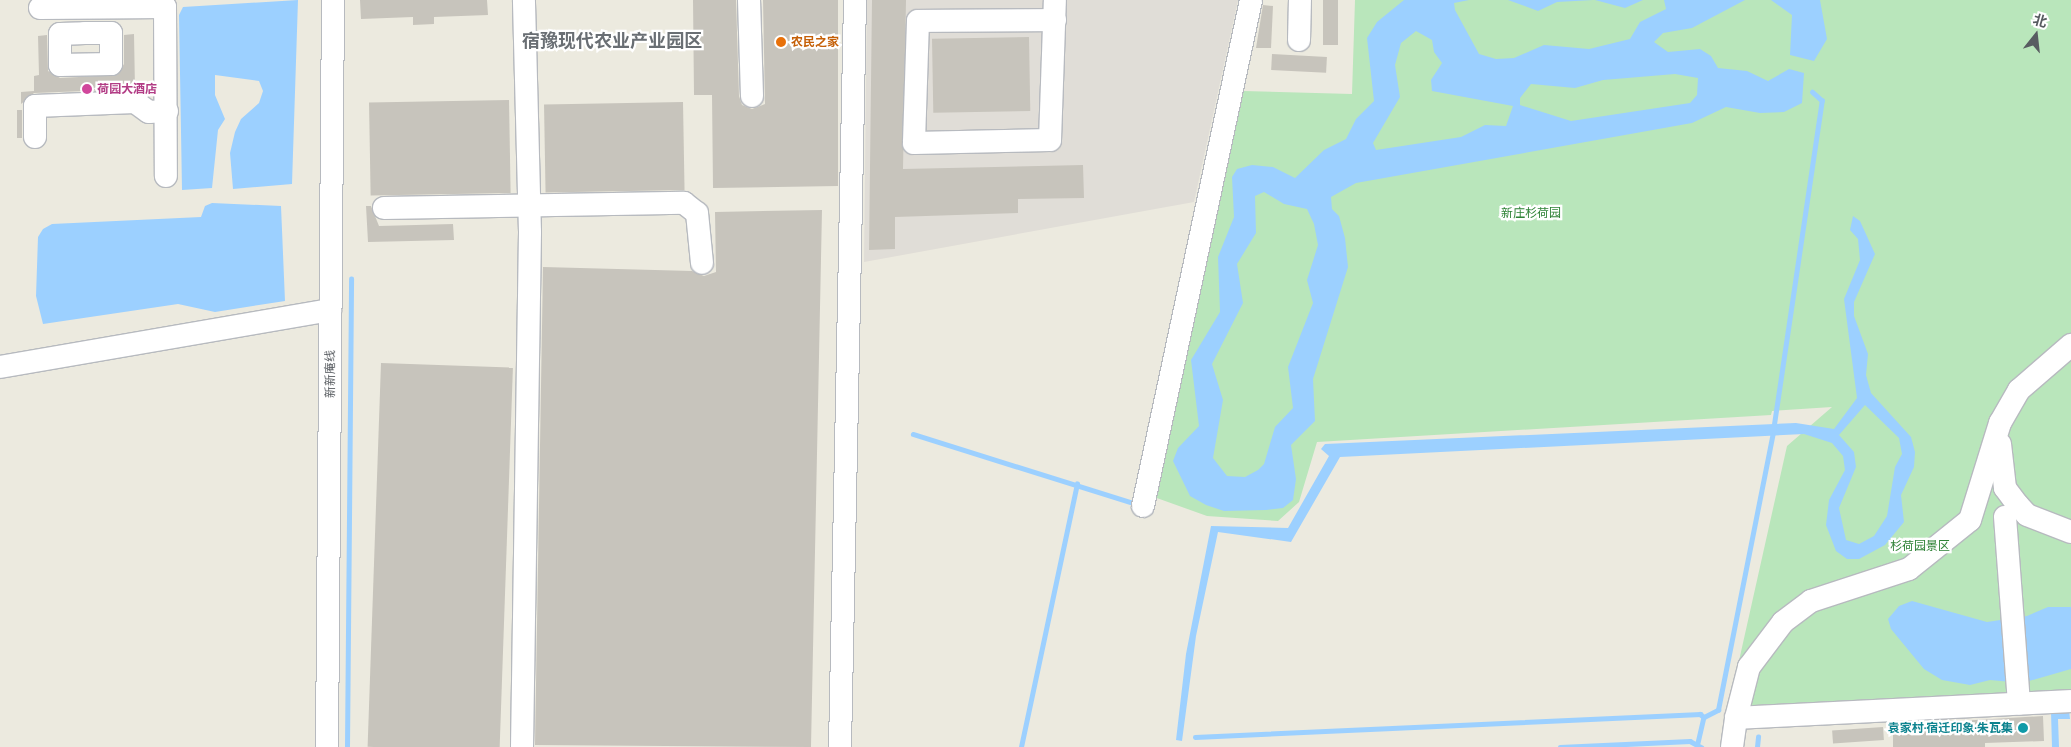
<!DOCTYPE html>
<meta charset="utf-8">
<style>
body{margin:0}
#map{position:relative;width:2071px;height:747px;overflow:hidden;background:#eceadf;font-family:Quicksand,"Noto Sans SC",sans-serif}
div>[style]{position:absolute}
.industrial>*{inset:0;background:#e0ddd7}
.green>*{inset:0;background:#b9e6bb}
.water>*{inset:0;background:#9cd0ff}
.stream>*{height:4.5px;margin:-2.25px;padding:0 2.25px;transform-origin:2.25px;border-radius:2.25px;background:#9cd0ff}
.building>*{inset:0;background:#c7c4bc;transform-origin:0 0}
.roads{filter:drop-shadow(1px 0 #b7babf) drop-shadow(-1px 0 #b7babf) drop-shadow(0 1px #b7babf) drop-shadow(0 -1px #b7babf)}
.minor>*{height:22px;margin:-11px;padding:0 11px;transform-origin:11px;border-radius:11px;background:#fff}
.dots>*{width:14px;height:14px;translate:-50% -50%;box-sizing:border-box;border:2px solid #fff;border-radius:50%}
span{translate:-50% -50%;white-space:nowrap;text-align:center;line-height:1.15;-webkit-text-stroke:4.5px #fff;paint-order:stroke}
.food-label{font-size:12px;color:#c56008;font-weight:700}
.left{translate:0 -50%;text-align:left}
.hotel-label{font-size:12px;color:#b23c85;font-weight:700}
.park-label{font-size:12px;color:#2e8236}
.street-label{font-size:12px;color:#585c61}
.culture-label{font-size:12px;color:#0d838f;font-weight:700}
.right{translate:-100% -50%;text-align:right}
.district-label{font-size:18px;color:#696e73;font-weight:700}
.north{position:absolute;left:2011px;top:10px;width:50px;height:50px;-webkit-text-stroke:4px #fff;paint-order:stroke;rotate:16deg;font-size:14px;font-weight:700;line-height:20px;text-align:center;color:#585c61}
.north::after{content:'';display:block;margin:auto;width:18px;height:22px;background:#585c61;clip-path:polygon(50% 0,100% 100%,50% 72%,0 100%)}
</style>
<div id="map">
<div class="industrial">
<i style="clip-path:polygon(867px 0,1238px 0,1194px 202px,864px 262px)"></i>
</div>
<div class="green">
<i style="clip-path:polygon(1355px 0,2071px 0,2071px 692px,1728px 710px,1787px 446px,1832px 407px,1772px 411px,1771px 415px,1317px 442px,1299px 502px,1278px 521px,1207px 516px,1154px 497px,1243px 91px,1352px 94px)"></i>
</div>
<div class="water">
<i style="clip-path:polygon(298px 0,292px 184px,233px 189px,230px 153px,235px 132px,241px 119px,259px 103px,263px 91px,259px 81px,215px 75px,215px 95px,225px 119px,218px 130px,212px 188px,182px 190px,179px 15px,183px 7px)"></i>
<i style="clip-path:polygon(evenodd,1404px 0,1469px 0,1454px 3px,1455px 10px,1479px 54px,1496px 59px,1514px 58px,1544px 45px,1589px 49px,1630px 39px,1640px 22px,1666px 9px,1664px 0,1745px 0,1692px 28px,1663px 33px,1654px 42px,1668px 52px,1700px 49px,1711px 56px,1718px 68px,1747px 71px,1768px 81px,1789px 69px,1804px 73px,1802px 103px,1784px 112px,1760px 113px,1726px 107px,1692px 123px,1356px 183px,1331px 197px,1332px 209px,1339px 216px,1345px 238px,1348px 267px,1313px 379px,1315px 421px,1291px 445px,1296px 479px,1293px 500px,1283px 508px,1266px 510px,1224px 511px,1206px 505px,1190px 496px,1173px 461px,1178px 448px,1199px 426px,1191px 360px,1220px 312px,1218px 257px,1234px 217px,1232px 177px,1237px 169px,1252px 165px,1273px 167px,1295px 178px,1324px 150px,1346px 139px,1356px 119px,1374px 101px,1367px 38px,1377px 22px,1404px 0,1416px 31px,1432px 40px,1434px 52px,1442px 63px,1431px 80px,1432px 91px,1513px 106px,1506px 126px,1485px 125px,1461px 137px,1376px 150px,1373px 143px,1400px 97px,1395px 65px,1401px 43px,1416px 31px,1404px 0,1675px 74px,1698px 78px,1697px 95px,1690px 103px,1571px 121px,1520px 105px,1520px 98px,1531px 84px,1575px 88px,1603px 80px,1675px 74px,1404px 0,1264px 192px,1284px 204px,1307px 209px,1314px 224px,1318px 245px,1307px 280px,1313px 303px,1288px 367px,1293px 408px,1275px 427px,1264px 464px,1258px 470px,1245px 477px,1227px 476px,1213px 458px,1223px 400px,1212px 364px,1243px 303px,1237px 264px,1256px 233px,1255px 196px,1264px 192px)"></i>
<i style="clip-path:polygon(1508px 0,1593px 0,1557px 2px,1538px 11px)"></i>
<i style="clip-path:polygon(1595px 0,1643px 0,1625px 8px)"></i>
<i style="clip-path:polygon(1771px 0,1820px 0,1827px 39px,1814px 61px,1790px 55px,1792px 15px)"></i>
<i style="clip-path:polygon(212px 203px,281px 206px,285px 301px,215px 312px,178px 304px,43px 324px,36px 296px,38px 237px,43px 229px,52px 224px,201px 217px,205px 206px)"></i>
<i style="clip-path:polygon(evenodd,1853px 216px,1860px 221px,1875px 254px,1854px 302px,1854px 316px,1868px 354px,1866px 375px,1871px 393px,1911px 437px,1915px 452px,1914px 467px,1901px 495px,1904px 522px,1885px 545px,1859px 559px,1847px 559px,1836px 551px,1826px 525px,1829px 500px,1845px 470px,1843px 456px,1832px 443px,1804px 434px,1340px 457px,1291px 542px,1218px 532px,1196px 636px,1182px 741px,1176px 740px,1186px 654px,1211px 526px,1288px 528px,1329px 456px,1321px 449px,1325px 444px,1796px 423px,1834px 429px,1857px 398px,1844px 299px,1860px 260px,1858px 239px,1850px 230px,1853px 216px,1865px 405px,1899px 438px,1902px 454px,1895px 467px,1887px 516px,1874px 536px,1859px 544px,1846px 540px,1839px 508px,1856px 467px,1854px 452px,1839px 435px,1865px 405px)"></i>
<i style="clip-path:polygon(1912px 601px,1987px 622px,2027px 616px,2048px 607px,2071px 607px,2071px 669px,2022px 683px,1990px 680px,1970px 685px,1942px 680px,1924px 669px,1891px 629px,1888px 619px,1899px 606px)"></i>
<i style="clip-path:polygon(2069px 710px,2070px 719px,2058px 719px,2059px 747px,2052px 747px,2051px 712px)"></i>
</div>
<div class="stream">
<i style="left:913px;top:434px;width:231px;rotate:17.4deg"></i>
<i style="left:1704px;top:717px;width:16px;rotate:-27deg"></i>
<i style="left:1718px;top:710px;width:284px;rotate:-78.8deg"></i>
<i style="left:1773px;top:431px;width:334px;rotate:-81.6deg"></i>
<i style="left:1822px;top:101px;width:13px;rotate:-138deg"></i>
<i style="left:1195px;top:737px;width:506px;rotate:-2.61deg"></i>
<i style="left:1700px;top:714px;width:5px;rotate:37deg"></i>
<i style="left:1704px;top:717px;width:26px;rotate:103deg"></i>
<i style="left:347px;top:747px;width:468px;rotate:-89.5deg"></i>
<i style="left:1021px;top:747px;width:269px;rotate:-78deg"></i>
<i style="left:1560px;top:747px;width:130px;rotate:-2.6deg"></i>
<i style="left:1690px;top:741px;width:13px;rotate:29deg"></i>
<i style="left:1757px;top:747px;width:10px;rotate:-84deg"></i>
</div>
<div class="building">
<i style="clip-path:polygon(360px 0,487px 0,488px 15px,434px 17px,434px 24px,413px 25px,413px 17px,361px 19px)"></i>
<i style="clip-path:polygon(693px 0,736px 0,739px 96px,742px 105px,752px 109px,765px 104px,763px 0,838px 0,838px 186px,713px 188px,712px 95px,694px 95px)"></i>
<i style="clip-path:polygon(872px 0,906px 0,903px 169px,1083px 165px,1084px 198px,1018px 199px,1018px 213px,895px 217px,895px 249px,869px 250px)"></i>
<i style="left:1323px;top:0;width:15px;height:45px"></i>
<i style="clip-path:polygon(1263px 5px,1273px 6px,1271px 48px,1256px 48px)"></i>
<i style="clip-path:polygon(134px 34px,135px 89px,34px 93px,21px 104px,21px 92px,34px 91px,34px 76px,39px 75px,38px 36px,47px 35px,48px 71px,60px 78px,117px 75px,124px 64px,124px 35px)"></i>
<i style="left:1029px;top:37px;width:74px;height:97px;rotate:89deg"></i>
<i style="left:1272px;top:54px;width:55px;height:16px;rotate:3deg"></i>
<i style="left:509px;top:100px;width:93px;height:140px;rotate:89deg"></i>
<i style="left:683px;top:102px;width:88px;height:139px;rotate:89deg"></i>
<i style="left:17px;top:110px;width:5px;height:28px"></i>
<i style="clip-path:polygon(366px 206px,371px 206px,379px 226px,453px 224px,454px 240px,368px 242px)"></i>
<i style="clip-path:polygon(822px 210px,811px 747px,535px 745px,543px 267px,692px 271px,704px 276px,716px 272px,715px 212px)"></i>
<i style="left:381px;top:363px;width:132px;height:384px;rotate:2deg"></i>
<i style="clip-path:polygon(2043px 716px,2044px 741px,1985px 743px,1985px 747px,1893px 747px,1893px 728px,1908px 727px,1908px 724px)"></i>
<i style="left:1883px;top:727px;width:13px;height:51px;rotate:86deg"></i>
</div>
<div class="roads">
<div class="minor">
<i style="left:749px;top:0;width:96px;rotate:88.2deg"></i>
<i style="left:40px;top:8px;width:125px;rotate:-0.5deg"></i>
<i style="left:165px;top:7px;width:169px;rotate:89.7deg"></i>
<i style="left:1055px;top:20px;width:137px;rotate:179.6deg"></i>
<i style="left:918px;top:21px;width:122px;rotate:91.9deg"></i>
<i style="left:914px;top:143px;width:136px;rotate:-1.3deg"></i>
<i style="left:1050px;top:140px;width:140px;rotate:-88deg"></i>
<i style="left:85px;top:33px;width:26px"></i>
<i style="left:111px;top:33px;width:31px;rotate:90deg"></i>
<i style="left:111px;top:64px;width:51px;rotate:178.9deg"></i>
<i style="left:60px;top:65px;width:31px;rotate:-90deg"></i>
<i style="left:60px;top:34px;width:25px;rotate:-2deg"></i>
<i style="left:1299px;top:40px;width:40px;rotate:-88.6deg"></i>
<i style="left:35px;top:137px;width:31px;rotate:-90deg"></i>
<i style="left:35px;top:106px;width:100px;rotate:-2.3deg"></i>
<i style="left:135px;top:102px;width:17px;rotate:36deg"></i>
<i style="left:149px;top:112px;width:18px;rotate:-3deg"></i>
<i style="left:384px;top:208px;width:300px;rotate:-1deg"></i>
<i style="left:684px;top:203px;width:16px;rotate:38deg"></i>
<i style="left:697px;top:213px;width:50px;rotate:84.3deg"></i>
<i style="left:0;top:367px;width:335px;rotate:-9.8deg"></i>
<i style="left:2000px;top:444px;width:44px;rotate:83.5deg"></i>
<i style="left:2005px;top:488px;width:21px;rotate:53deg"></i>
<i style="left:2018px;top:505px;width:13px;rotate:48deg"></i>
<i style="left:2027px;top:515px;width:47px;rotate:21.1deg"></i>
<i style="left:1143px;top:506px;width:517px;rotate:-77.95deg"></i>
<i style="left:2005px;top:517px;width:187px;rotate:85.7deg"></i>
<i style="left:1736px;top:718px;width:53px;rotate:-75.7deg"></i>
<i style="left:1749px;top:667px;width:56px;rotate:-52.9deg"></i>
<i style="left:1783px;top:622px;width:35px;rotate:-37deg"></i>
<i style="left:1811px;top:601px;width:103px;rotate:-18.1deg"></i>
<i style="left:1909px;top:569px;width:78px;rotate:-38.8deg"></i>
<i style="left:1970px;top:520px;width:102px;rotate:-72.8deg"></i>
<i style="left:2000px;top:423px;width:38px;rotate:-60deg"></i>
<i style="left:2019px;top:390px;width:69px;rotate:-40.9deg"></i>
<i style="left:327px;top:747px;width:747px;rotate:-89.54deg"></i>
<i style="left:522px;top:747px;width:515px;rotate:-89.11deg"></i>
<i style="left:530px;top:232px;width:232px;rotate:-91.5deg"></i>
<i style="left:840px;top:747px;width:747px;rotate:-88.85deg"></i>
<i style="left:1732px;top:747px;width:29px;rotate:-82deg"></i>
<i style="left:1736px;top:718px;width:335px;rotate:-2.9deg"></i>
</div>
</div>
<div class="dots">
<i style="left:781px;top:42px;background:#e8710a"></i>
<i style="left:87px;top:89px;background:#d1479c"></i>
<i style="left:2023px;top:728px;background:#0f9aa8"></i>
</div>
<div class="food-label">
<span class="left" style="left:791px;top:42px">农民之家</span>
</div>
<div class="hotel-label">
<span class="left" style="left:97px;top:89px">荷园大酒店</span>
</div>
<div class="park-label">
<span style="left:1531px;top:213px">新庄杉荷园</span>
<span style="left:1920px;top:546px">杉荷园景区</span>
</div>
<div class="street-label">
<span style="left:330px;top:374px;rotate:-90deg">新新庵线</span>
</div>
<div class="culture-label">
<span class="right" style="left:2013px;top:728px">袁家村·宿迁印象·朱瓦集</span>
</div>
<div class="district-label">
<span style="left:612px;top:41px">宿豫现代农业产业园区</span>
</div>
<div class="north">北</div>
</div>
